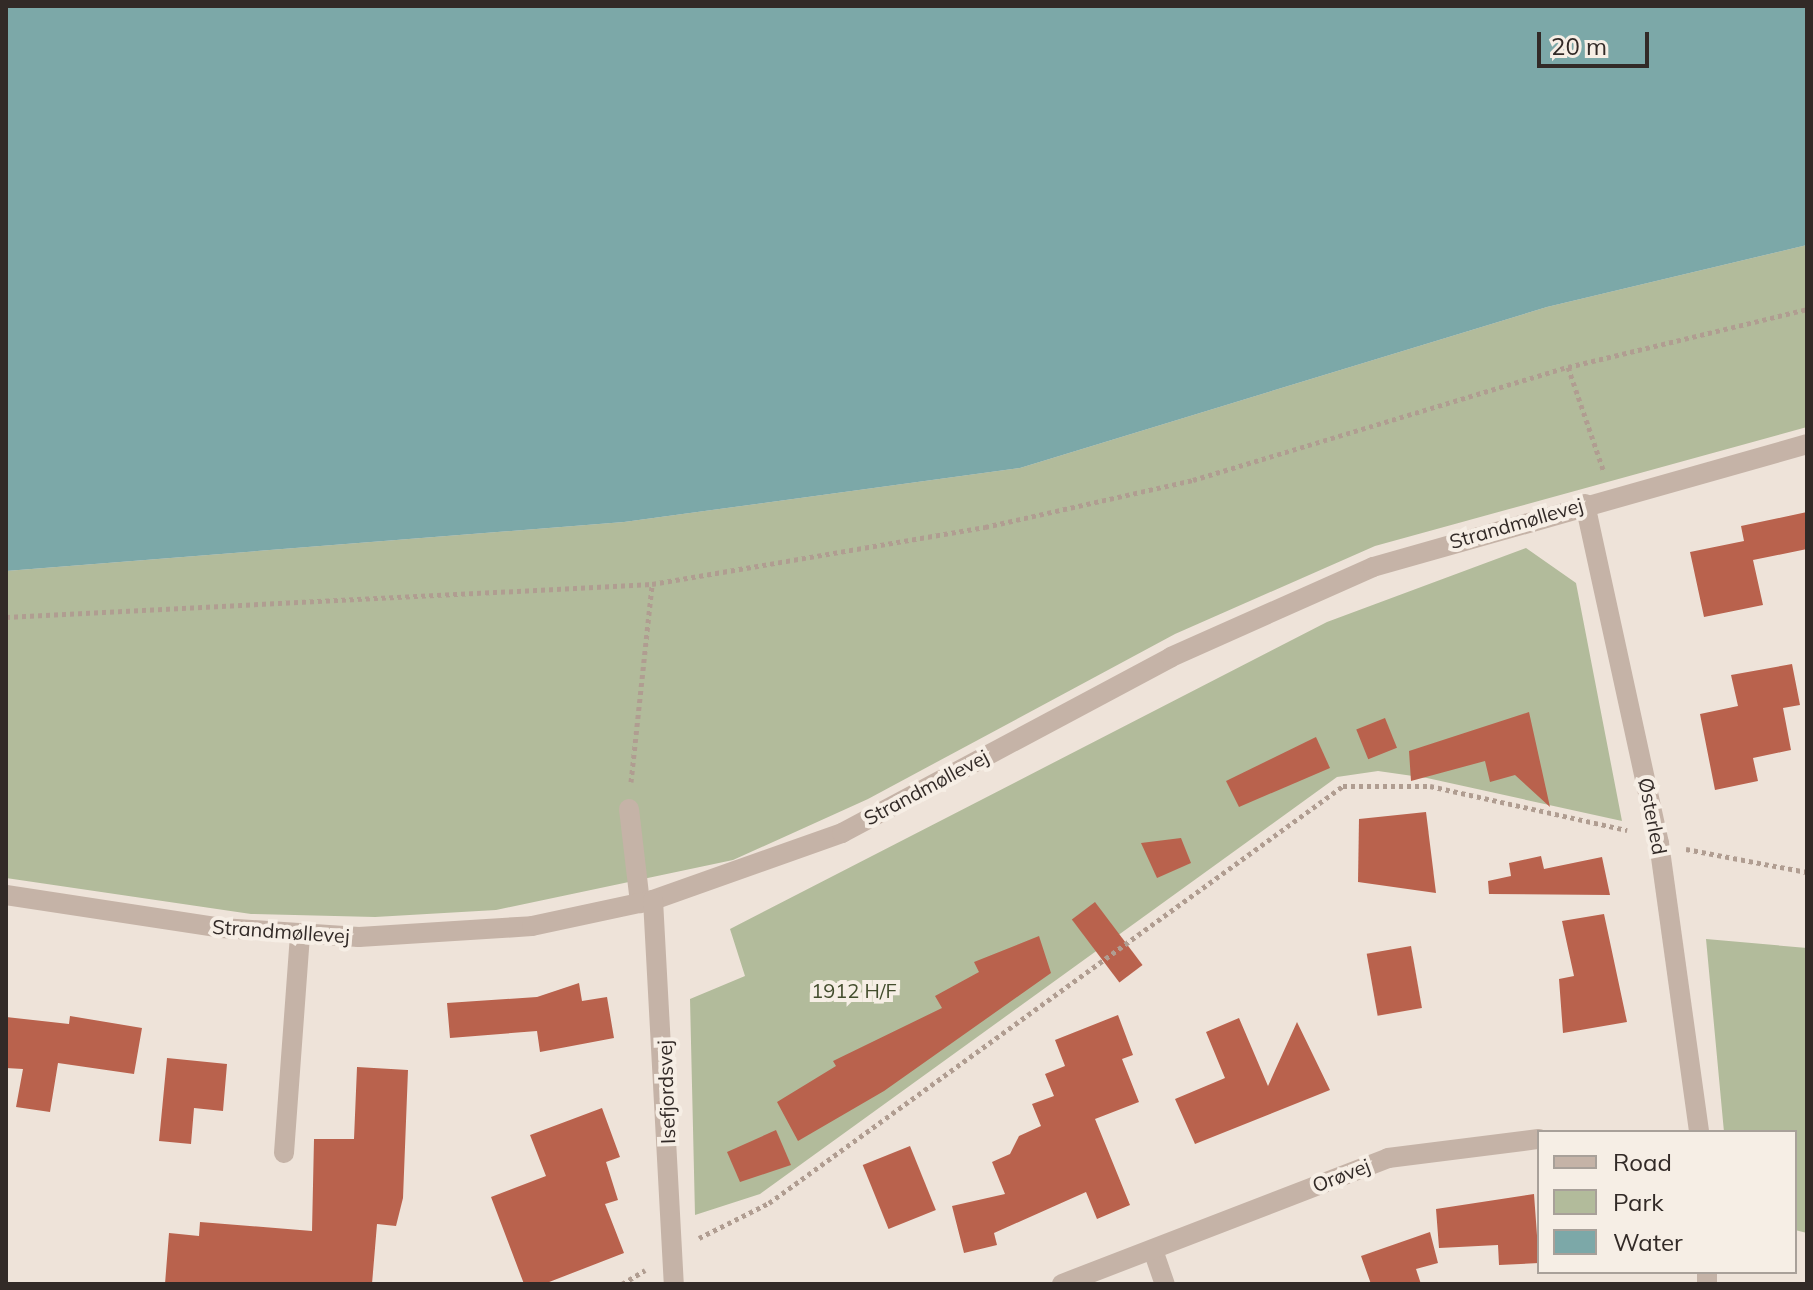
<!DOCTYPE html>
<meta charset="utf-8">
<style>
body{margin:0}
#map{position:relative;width:1813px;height:1290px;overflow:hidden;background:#eee3d9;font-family:Mulish,sans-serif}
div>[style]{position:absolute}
.green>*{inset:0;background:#b2bb9b}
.water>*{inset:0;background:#7ca8a8}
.building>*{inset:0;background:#b9624d;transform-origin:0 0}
.path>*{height:5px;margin-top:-2.5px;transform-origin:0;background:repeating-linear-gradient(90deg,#b09d91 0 4px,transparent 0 8px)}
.minor>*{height:20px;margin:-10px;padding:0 10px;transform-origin:10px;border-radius:10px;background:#c5b3a7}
span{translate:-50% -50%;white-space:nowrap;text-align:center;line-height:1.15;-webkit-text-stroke:8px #f6eee5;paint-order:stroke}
.street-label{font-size:20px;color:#322a27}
.park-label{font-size:20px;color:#434d2d}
.frame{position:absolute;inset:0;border:8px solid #322a27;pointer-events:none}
.legend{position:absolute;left:1537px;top:1130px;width:260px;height:144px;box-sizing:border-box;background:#f6eee5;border:2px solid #a8a099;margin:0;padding:10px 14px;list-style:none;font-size:24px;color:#322a27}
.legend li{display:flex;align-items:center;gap:16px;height:40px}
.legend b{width:40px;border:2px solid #a8a099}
.scale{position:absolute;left:1537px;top:32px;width:112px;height:36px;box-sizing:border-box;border:4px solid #322a27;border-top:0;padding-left:10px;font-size:24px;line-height:28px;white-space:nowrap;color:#322a27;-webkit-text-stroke:6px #f6eee5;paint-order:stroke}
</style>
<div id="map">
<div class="green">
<i style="clip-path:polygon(1807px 245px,1807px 427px,1375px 546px,1175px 634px,868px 799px,733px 860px,496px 910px,375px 917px,251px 914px,6px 878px,6px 571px,624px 522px,1020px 468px,1547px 307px)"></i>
<i style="clip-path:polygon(1526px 548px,1576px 583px,1622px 821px,1427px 778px,1378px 771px,1337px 777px,760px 1194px,695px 1215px,690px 999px,745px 976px,730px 929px,1327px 622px)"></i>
<i style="clip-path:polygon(1706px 939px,1807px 948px,1807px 1233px,1795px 1230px,1795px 1132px,1724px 1132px)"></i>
</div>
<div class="water">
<i style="clip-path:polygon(6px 6px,1807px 6px,1807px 245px,1547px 307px,1020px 468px,624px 522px,6px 571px)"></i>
</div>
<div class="building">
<i style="clip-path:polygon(1807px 512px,1807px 549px,1753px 560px,1763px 605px,1704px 617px,1690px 552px,1744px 541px,1741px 526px)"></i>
<i style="clip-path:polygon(1792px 664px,1800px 705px,1783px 708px,1791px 750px,1753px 758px,1758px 781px,1715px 790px,1700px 714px,1738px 706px,1731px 675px)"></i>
<i style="clip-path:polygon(1529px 712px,1550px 807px,1515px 775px,1490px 782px,1485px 761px,1411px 781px,1409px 751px)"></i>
<i style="left:1385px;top:718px;width:32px;height:31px;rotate:68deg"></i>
<i style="clip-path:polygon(1316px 737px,1330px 768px,1239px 807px,1226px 781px)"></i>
<i style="clip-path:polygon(1426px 812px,1436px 893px,1358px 882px,1359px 819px)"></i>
<i style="clip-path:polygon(1181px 838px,1191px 863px,1157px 878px,1141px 843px)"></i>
<i style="clip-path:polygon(1541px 856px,1544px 869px,1602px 857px,1610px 895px,1489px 894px,1488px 881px,1511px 876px,1509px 863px)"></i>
<i style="left:1095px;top:902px;width:79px;height:29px;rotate:53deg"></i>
<i style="clip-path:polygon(1604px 914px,1627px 1022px,1563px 1033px,1559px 979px,1574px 976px,1562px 921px)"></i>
<i style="clip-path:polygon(1039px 936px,1051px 973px,884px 1091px,798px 1141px,777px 1102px,836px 1066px,833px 1061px,942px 1008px,935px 996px,979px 972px,974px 962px)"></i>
<i style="left:1411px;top:946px;width:63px;height:45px;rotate:80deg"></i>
<i style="clip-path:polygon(579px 983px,582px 1001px,607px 997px,614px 1038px,540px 1052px,537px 1031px,450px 1038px,447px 1003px,537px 997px)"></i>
<i style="clip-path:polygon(1118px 1015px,1133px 1055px,1122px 1059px,1139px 1102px,1095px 1119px,1130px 1205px,1097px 1219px,1086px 1192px,994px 1233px,997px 1245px,964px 1253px,952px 1206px,1005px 1194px,992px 1162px,1010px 1154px,1019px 1136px,1041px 1126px,1032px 1104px,1054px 1096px,1045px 1074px,1065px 1066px,1055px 1040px)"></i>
<i style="clip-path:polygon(70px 1016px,142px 1028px,134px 1074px,58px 1063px,50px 1112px,16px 1107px,23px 1069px,6px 1068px,6px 1017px,69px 1024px)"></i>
<i style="clip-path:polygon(1239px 1018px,1268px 1086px,1297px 1022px,1330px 1090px,1195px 1144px,1175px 1099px,1225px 1078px,1206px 1032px)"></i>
<i style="clip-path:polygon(167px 1058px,227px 1064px,223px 1111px,194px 1108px,191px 1144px,159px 1141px)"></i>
<i style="clip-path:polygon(357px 1067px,408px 1070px,403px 1198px,396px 1226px,377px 1224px,372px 1284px,165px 1284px,169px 1233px,199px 1236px,200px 1222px,312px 1231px,314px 1139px,354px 1139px)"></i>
<i style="clip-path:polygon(602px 1108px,620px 1157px,606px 1162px,618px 1200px,605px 1204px,624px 1253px,544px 1284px,524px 1284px,491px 1197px,546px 1176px,530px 1135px)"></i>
<i style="clip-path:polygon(776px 1130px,791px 1165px,740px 1182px,727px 1152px)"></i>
<i style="left:910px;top:1146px;width:69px;height:51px;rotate:68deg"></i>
<i style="clip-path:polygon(1534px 1194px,1539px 1263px,1499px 1265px,1498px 1245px,1439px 1248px,1436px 1209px)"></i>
<i style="clip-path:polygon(1430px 1232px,1438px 1263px,1416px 1269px,1421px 1284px,1371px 1284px,1361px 1256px)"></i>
</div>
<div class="path">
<i style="left:1568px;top:367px;width:111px;rotate:71.1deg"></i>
<i style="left:6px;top:617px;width:647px;rotate:-2.92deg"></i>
<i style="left:652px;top:584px;width:338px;rotate:-9.7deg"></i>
<i style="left:985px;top:527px;width:213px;rotate:-12.7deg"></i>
<i style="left:1193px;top:480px;width:392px;rotate:-16.8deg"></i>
<i style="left:1568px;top:367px;width:246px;rotate:-13.6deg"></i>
<i style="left:631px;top:782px;width:199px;rotate:-83.9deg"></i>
<i style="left:1686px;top:849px;width:123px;rotate:10.8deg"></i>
<i style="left:699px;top:1238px;width:78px;rotate:-26.6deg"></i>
<i style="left:769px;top:1203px;width:709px;rotate:-36deg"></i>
<i style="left:1343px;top:786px;width:87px"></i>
<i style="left:1430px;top:786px;width:202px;rotate:12.6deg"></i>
<i style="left:622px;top:1284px;width:27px;rotate:-31deg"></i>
</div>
<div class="minor">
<i style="left:1585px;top:504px;width:347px;rotate:77.7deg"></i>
<i style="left:1659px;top:843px;width:292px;rotate:82.1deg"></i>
<i style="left:629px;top:809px;width:95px;rotate:83.3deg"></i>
<i style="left:6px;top:895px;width:218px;rotate:8.7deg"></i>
<i style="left:221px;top:928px;width:138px;rotate:3.7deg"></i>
<i style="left:359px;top:937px;width:173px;rotate:-3.6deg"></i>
<i style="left:532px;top:926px;width:124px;rotate:-12.1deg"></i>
<i style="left:653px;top:900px;width:201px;rotate:-19.5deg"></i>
<i style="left:842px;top:833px;width:373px;rotate:-28.1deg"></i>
<i style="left:1171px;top:657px;width:221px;rotate:-24deg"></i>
<i style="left:1373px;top:567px;width:451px;rotate:-15.8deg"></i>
<i style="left:653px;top:900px;width:385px;rotate:86.9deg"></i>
<i style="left:284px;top:1153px;width:219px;rotate:-85.8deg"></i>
<i style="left:1153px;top:1250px;width:36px;rotate:71deg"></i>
<i style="left:1062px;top:1284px;width:350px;rotate:-21.1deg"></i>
<i style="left:1388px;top:1158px;width:152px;rotate:-7.2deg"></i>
<i style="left:1707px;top:1284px;width:12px;rotate:-90deg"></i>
</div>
<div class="street-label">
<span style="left:1516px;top:523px;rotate:-16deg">Strandmøllevej</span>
<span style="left:926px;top:787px;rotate:-28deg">Strandmøllevej</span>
<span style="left:1653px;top:816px;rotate:79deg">Østerled</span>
<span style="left:281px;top:931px;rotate:4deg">Strandmøllevej</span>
<span style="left:666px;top:1092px;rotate:-92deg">Isefjordsvej</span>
<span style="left:1341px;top:1175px;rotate:-21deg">Orøvej</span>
</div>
<div class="park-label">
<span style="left:854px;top:990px">1912 H/F</span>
</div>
<div class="frame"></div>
<ul class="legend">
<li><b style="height:10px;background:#c5b3a7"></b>Road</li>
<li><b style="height:22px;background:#b2bb9b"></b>Park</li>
<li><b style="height:22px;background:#7ca8a8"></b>Water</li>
</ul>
<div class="scale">20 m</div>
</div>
